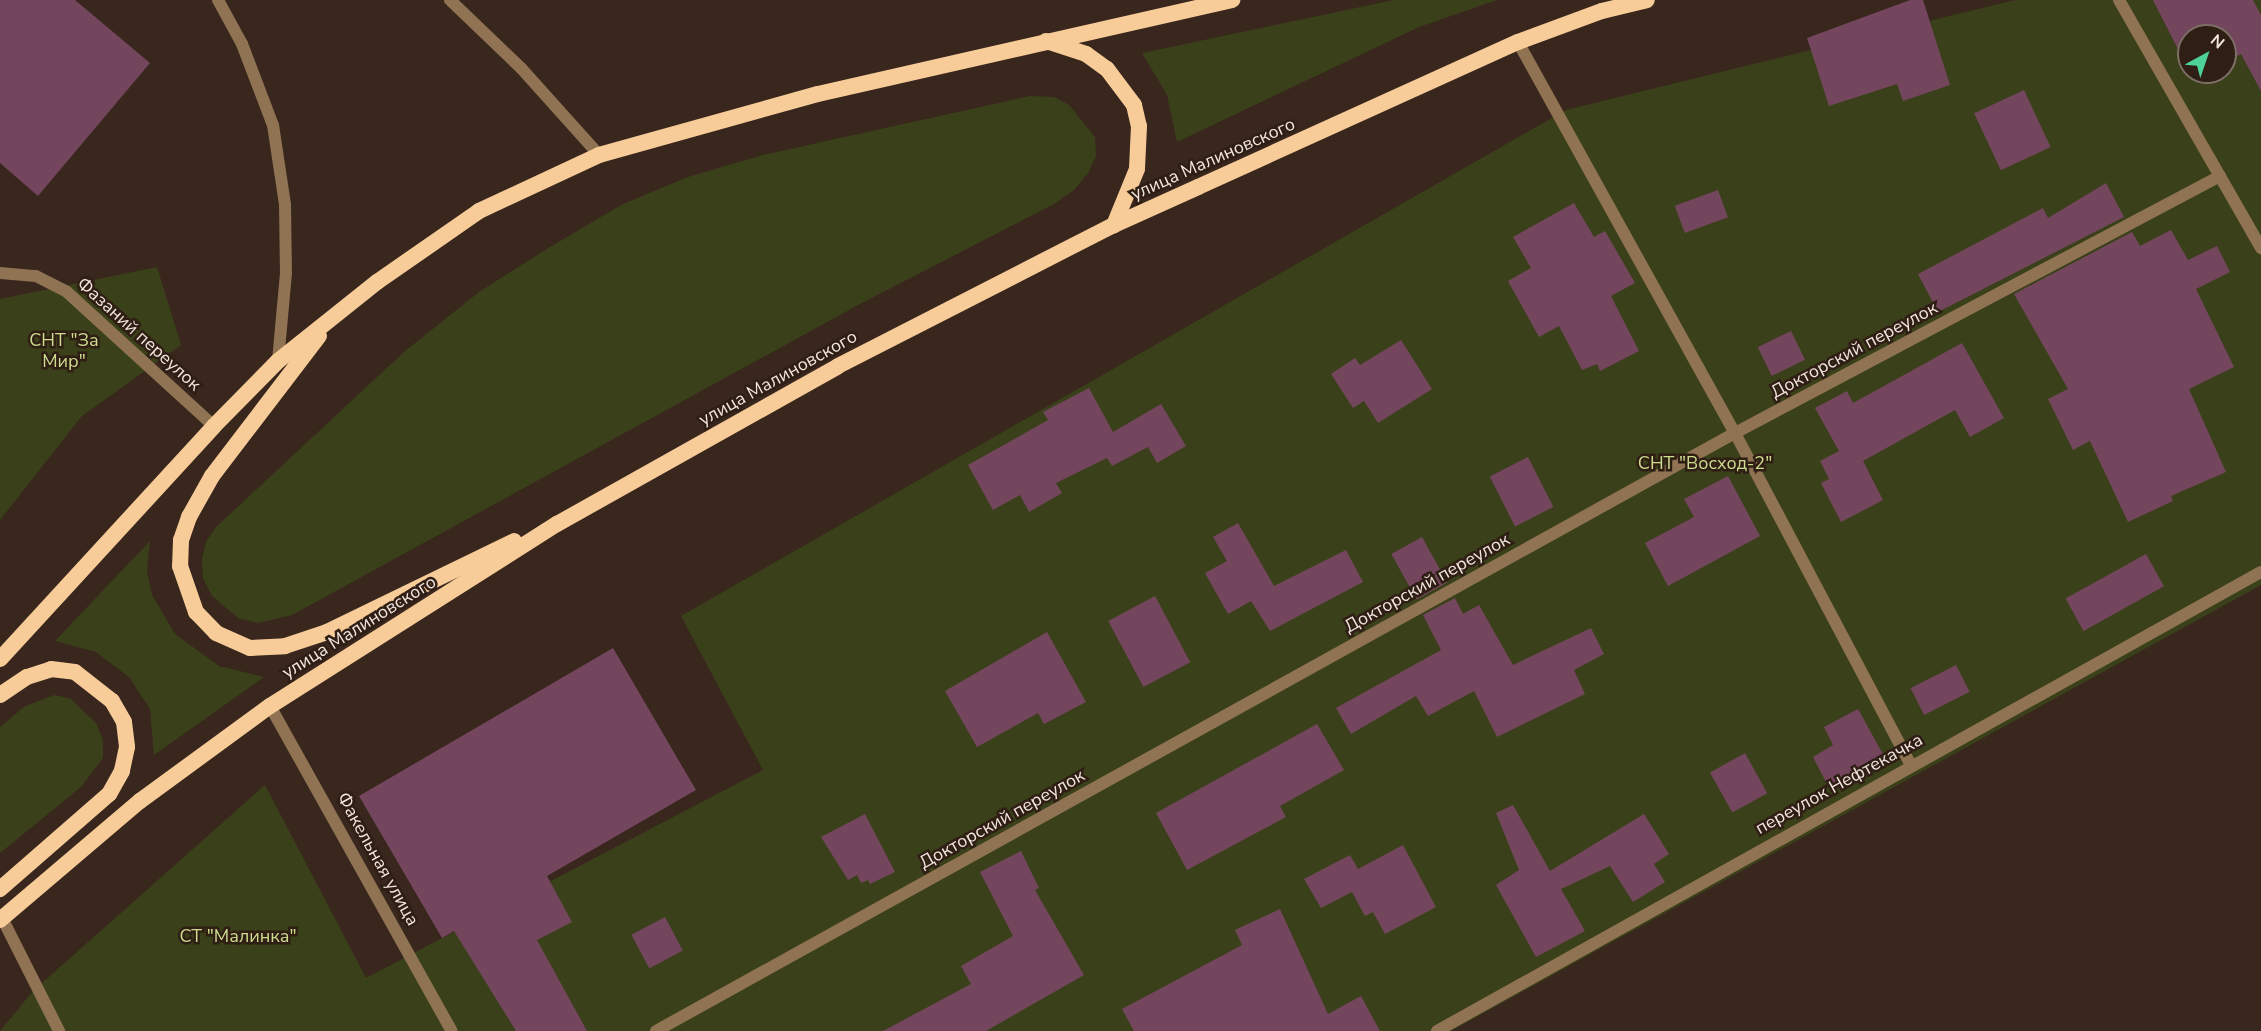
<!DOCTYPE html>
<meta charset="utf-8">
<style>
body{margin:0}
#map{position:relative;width:2261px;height:1031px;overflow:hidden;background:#39271e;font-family:"Nunito Sans",sans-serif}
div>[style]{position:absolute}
.green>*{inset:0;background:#3a4019}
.building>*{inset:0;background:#74465e;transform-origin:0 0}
.minor>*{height:12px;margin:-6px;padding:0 6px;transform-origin:6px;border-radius:6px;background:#8f7352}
.tertiary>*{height:12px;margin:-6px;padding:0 6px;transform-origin:6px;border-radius:6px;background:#8f7352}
.trunk>*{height:16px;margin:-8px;padding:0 8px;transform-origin:8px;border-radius:8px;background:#f8cc99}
span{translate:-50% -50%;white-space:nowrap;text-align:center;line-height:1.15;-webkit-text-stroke:5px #2f1e14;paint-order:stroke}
.street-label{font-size:18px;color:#f1e5de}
.park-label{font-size:18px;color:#cddb8e}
.north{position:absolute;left:2177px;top:24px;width:60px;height:60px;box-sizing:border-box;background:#2f1e14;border:2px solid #7d6e65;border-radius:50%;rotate:40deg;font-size:16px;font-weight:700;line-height:24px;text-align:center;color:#f1e5de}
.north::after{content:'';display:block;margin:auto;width:21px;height:27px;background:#4dd39a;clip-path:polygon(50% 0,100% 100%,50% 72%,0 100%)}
</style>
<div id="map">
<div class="green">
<i style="clip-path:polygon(1394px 0,1497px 0,1419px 27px,1177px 142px,1167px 95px,1142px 53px)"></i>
<i style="clip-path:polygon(evenodd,2015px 0,2261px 0,2261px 585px,1451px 1031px,0 1031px,33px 991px,265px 785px,366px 978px,763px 770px,681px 616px,1566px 110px,2015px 0,2189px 36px,2225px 36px,2225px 72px,2189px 72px,2189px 36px)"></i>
<i style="clip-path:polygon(1030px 96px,1054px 97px,1069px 105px,1095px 137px,1096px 156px,1088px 173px,1074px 190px,1054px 204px,860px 304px,292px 615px,258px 623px,238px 618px,212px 596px,203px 578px,202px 560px,206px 542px,216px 527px,404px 352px,479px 292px,550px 247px,623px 204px,688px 177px,763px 155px)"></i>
<i style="clip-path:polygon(157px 267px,181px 345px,82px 416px,0 520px,0 299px)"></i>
<i style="clip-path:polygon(150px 541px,147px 571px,152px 595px,175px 634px,219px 666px,264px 677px,154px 755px,150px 709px,129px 677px,96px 652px,55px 641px)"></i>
<i style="clip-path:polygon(55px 695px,71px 699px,96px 723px,103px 740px,103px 758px,81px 787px,0 853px,0 727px,25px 706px)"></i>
</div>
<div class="building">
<i style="clip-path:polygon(0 0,75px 0,150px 63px,38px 196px,0 163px)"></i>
<i style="clip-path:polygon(1910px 0,1923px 0,1950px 85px,1903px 101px,1897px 84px,1829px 106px,1807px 38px)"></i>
<i style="clip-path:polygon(2153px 0,2253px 0,2261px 15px,2261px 91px,2241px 54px,2225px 62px,2225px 36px,2189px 36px,2189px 71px)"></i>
<i style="left:2024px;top:90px;width:63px;height:55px;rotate:65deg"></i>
<i style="clip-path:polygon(2106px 183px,2124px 217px,1938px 312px,1918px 274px,2043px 208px,2048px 218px)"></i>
<i style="left:1718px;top:190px;width:29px;height:46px;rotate:70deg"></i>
<i style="clip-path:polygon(1574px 203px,1594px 237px,1605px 231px,1635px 283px,1611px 296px,1639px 351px,1600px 371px,1597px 364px,1582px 370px,1559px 326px,1539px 337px,1508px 281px,1531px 268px,1513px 237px)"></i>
<i style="clip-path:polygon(2171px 230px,2188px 260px,2217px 246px,2230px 272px,2196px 289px,2234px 367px,2189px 389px,2226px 472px,2171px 496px,2173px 501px,2128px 522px,2090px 441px,2073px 450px,2048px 399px,2068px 389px,2014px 294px,2132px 232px,2140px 246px)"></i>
<i style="left:1791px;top:331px;width:32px;height:37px;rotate:64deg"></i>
<i style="clip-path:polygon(1401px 340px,1432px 389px,1378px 423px,1364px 401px,1353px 408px,1331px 374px,1355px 358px,1360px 365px)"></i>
<i style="clip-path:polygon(1962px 343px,2004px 418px,1970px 437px,1955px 410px,1863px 461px,1883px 500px,1841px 522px,1821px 483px,1829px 479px,1820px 461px,1839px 451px,1815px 408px,1847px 391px,1853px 403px)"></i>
<i style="clip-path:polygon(1089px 388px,1113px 432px,1161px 404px,1186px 446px,1157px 463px,1148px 447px,1112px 466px,1107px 458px,1056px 483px,1062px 493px,1029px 512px,1020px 495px,993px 510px,968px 465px,1048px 420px,1043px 412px)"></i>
<i style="left:1528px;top:457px;width:56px;height:43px;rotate:63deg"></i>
<i style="clip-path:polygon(1728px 476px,1760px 536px,1668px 586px,1645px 543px,1694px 517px,1684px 499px)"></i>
<i style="clip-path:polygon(1238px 523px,1274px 586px,1346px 550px,1363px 582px,1270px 631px,1251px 601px,1228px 614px,1205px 573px,1227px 561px,1213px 537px)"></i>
<i style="left:1422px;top:537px;width:52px;height:35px;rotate:61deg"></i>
<i style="left:2146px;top:554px;width:37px;height:92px;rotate:61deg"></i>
<i style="left:1155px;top:596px;width:75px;height:53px;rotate:62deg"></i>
<i style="clip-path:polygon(1455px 598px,1463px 614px,1479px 605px,1513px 665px,1591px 628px,1604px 654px,1574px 670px,1585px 694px,1497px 737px,1474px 691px,1428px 716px,1416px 696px,1351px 734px,1336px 708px,1441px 650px,1423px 615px)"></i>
<i style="clip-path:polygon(1047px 632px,1086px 702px,1044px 724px,1038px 713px,977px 747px,945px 691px)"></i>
<i style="clip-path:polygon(613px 648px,696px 790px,547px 876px,572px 922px,537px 940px,587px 1031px,516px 1031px,454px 931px,442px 938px,359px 796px)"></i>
<i style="left:1956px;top:665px;width:30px;height:51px;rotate:63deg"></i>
<i style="clip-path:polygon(1858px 709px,1884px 756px,1828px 786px,1813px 757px,1833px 745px,1824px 727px)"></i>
<i style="clip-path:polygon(1317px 724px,1344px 770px,1280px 806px,1286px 817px,1187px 870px,1156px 813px)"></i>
<i style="left:1745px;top:753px;width:46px;height:40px;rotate:61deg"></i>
<i style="clip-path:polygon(1513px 805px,1550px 871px,1644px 814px,1669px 854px,1654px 864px,1665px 882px,1633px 902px,1610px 866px,1561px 889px,1585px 931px,1536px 957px,1496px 885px,1519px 870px,1496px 813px)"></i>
<i style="clip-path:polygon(865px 814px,895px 872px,870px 884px,868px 880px,861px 883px,857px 875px,848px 880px,821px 837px)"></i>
<i style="clip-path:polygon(1403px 845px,1436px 907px,1385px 934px,1373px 912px,1365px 916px,1352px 892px,1321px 908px,1304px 879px,1350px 855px,1358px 869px)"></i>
<i style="clip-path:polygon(1021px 851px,1039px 888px,1035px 890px,1084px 975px,986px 1031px,883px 1031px,971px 984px,961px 966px,1013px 936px,980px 872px)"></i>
<i style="clip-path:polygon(1280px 909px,1328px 1014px,1361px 996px,1380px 1031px,1134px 1031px,1122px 1009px,1242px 945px,1235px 930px)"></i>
<i style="left:665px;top:917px;width:38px;height:38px;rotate:62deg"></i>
</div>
<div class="minor">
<i style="left:218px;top:0;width:50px;rotate:61.4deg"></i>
<i style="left:242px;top:44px;width:87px;rotate:69.1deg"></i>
<i style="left:273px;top:125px;width:80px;rotate:81.4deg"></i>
<i style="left:285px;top:204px;width:69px;rotate:89.2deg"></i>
<i style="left:286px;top:273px;width:88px;rotate:95.2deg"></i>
<i style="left:2119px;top:0;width:286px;rotate:60.2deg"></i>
<i style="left:1518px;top:42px;width:447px;rotate:61deg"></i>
<i style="left:1735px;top:433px;width:376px;rotate:62.1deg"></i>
<i style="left:0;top:273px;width:36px;rotate:5deg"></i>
<i style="left:36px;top:276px;width:35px;rotate:27deg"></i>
<i style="left:67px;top:292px;width:199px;rotate:42.4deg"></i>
<i style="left:270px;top:706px;width:372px;rotate:60.8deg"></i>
<i style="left:2px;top:918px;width:127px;rotate:63.2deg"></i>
<i style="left:656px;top:1031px;width:1234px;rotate:-29deg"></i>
<i style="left:1735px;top:433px;width:549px;rotate:-27.92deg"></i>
<i style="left:1437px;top:1031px;width:943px;rotate:-29.12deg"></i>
</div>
<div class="tertiary">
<i style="left:450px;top:0;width:98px;rotate:43.8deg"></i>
<i style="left:521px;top:68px;width:117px;rotate:48.1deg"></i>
</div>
<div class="trunk">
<i style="left:1046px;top:41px;width:42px;rotate:18deg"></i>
<i style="left:1086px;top:54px;width:26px;rotate:36deg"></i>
<i style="left:1107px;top:69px;width:45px;rotate:53.1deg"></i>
<i style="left:1134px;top:105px;width:22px;rotate:77deg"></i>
<i style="left:1139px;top:126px;width:43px;rotate:92.7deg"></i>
<i style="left:1137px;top:169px;width:61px;rotate:112.3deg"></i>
<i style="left:319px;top:336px;width:176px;rotate:127.4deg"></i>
<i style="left:212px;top:476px;width:47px;rotate:119.3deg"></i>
<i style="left:189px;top:517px;width:24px;rotate:109deg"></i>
<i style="left:181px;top:540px;width:26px;rotate:92deg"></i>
<i style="left:180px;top:566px;width:49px;rotate:70.8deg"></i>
<i style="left:196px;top:612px;width:29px;rotate:46deg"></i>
<i style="left:216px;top:633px;width:37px;rotate:24deg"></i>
<i style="left:250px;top:648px;width:35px;rotate:-3deg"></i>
<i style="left:285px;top:646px;width:44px;rotate:-18.4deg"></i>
<i style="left:327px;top:632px;width:208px;rotate:-25.9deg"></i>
<i style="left:0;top:659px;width:316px;rotate:-47.4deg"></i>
<i style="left:214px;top:426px;width:91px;rotate:-45.4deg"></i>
<i style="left:278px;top:361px;width:127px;rotate:-38.6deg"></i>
<i style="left:377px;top:282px;width:124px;rotate:-34.8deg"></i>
<i style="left:479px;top:211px;width:132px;rotate:-25deg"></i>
<i style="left:599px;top:155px;width:227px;rotate:-15.6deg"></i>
<i style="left:818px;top:94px;width:425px;rotate:-12.8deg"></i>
<i style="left:0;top:695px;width:32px;rotate:-34deg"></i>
<i style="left:27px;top:677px;width:25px;rotate:-18deg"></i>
<i style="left:51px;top:669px;width:24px;rotate:7deg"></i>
<i style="left:75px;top:672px;width:47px;rotate:38.1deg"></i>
<i style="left:112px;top:701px;width:24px;rotate:60deg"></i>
<i style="left:124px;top:722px;width:25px;rotate:83deg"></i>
<i style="left:127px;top:747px;width:25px;rotate:102deg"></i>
<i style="left:122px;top:771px;width:26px;rotate:119deg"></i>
<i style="left:109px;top:794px;width:145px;rotate:138.9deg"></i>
<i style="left:0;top:920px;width:184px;rotate:-40.4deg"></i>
<i style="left:140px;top:801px;width:161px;rotate:-36.2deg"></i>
<i style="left:270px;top:706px;width:340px;rotate:-32.4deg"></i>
<i style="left:557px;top:524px;width:322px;rotate:-29.3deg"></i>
<i style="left:838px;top:366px;width:310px;rotate:-27.1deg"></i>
<i style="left:1114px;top:225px;width:92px;rotate:-24.3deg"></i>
<i style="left:1198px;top:187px;width:351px;rotate:-24.4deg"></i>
<i style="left:1518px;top:42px;width:90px;rotate:-20.3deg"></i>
<i style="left:1602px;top:11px;width:46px;rotate:-13.7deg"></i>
</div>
<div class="street-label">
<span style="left:1213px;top:159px;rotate:-24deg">улица Малиновского</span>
<span style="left:139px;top:334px;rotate:42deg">Фазаний переулок</span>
<span style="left:1854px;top:350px;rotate:-28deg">Докторский переулок</span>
<span style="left:778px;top:378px;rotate:-29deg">улица Малиновского</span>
<span style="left:1427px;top:583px;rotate:-29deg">Докторский переулок</span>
<span style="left:359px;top:627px;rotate:-32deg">улица Малиновского</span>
<span style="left:1839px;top:784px;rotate:-29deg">переулок Нефтекачка</span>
<span style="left:1002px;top:819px;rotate:-29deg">Докторский переулок</span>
<span style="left:378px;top:859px;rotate:61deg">Факельная улица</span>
</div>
<div class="park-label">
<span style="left:64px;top:351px">СНТ "За<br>Мир"</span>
<span style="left:1705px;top:463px">СНТ "Восход-2"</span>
<span style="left:238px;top:936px">СТ "Малинка"</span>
</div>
<div class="north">N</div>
</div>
